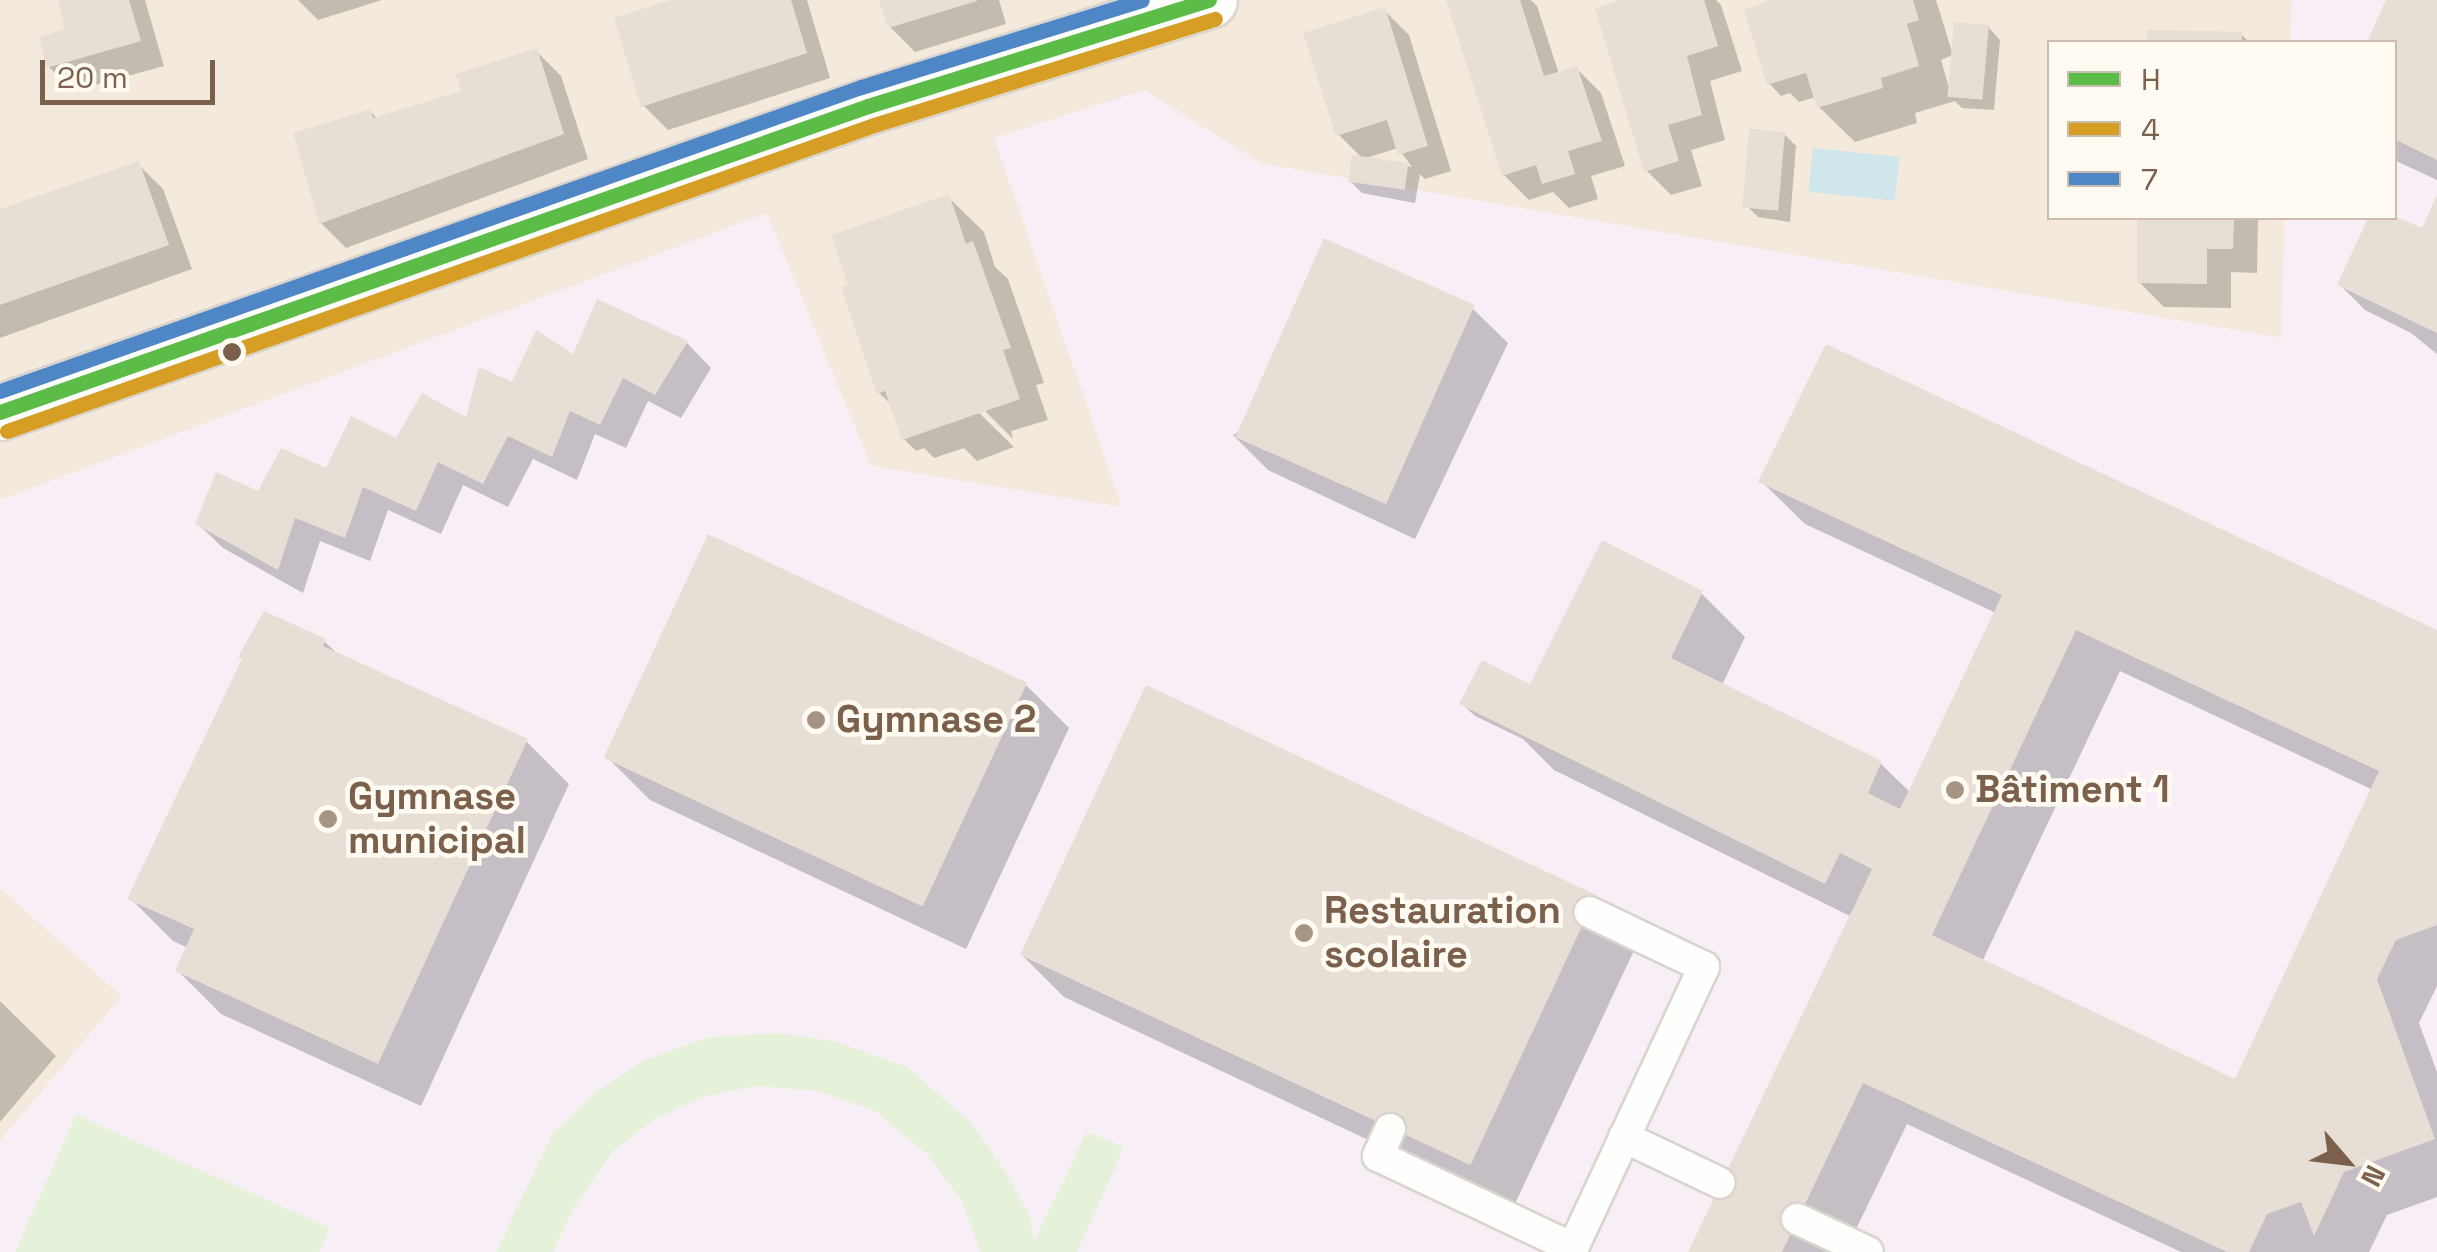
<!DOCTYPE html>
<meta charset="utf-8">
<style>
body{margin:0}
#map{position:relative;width:2437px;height:1252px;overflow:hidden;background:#faf7ef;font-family:"Space Grotesk",sans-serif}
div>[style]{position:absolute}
.residential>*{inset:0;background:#f3eadd}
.education>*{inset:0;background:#f7eef6}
.green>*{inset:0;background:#e5f2d9}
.water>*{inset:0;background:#cfe6eb;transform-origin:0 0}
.shadow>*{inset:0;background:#0003}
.building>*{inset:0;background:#e7dfd6;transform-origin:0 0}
.roads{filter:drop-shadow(2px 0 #dad4cd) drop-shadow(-2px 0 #dad4cd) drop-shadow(0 2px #dad4cd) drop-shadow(0 -2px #dad4cd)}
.service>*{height:30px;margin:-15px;padding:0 15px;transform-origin:15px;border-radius:15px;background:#fefefd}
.tertiary>*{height:55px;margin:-27.5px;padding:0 27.5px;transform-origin:27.5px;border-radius:27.5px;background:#fefefd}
.bus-1>*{height:15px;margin:-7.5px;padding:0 7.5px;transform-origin:7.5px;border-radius:7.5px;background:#5bbd47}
.bus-2>*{height:15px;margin:-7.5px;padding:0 7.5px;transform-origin:7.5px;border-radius:7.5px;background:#d69e24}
.bus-3>*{height:15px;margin:-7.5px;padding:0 7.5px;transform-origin:7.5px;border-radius:7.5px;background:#4f87c6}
.dots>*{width:28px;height:28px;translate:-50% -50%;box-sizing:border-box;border:5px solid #fffbf2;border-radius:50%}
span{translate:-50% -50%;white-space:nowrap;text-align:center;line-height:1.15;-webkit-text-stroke:9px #fffbf2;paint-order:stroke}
.poi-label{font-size:38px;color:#7b604b;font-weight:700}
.left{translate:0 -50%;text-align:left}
.legend{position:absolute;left:2047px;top:40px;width:350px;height:180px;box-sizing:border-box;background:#fffbf2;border:2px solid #cabdaf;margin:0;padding:12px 18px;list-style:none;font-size:30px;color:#7b604b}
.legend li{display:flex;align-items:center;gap:20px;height:50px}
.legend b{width:50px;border:2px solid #cabdaf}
.north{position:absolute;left:2297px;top:1112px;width:100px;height:100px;-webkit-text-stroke:8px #fffbf2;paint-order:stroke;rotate:118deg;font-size:28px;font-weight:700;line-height:40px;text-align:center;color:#7b604b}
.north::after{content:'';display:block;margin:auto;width:35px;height:45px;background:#7b604b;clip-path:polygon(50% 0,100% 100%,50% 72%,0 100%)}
.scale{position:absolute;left:40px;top:60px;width:175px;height:45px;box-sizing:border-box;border:5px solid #7b604b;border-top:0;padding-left:12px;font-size:30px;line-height:35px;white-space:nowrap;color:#7b604b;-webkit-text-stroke:8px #fffbf2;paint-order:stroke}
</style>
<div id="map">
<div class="residential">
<i style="clip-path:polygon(0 0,2292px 0,2290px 42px,2050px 42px,2050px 218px,2285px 218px,2281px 338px,1262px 164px,1144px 90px,995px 139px,1123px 508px,871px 466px,767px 214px,0 500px)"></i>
<i style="clip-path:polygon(0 888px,122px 996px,0 1141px)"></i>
</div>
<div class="education">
<i style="clip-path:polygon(2292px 0,2437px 0,2437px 1252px,0 1252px,0 1141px,122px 996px,0 888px,0 500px,767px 213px,871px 466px,1122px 507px,994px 138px,1144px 90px,1262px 164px,2281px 338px,2285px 218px,2394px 218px,2394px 42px,2290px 42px)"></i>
</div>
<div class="green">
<i style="clip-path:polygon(777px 1033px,833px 1041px,907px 1067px,971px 1123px,1005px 1171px,1030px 1218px,1034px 1241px,1087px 1132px,1124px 1147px,1077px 1252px,981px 1252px,961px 1200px,927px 1154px,875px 1111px,818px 1091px,754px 1086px,703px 1097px,655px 1119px,612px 1152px,573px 1209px,553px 1252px,496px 1252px,552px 1135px,596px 1092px,645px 1060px,709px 1037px)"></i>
<i style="clip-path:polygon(76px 1115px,330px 1228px,319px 1252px,15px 1252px)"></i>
</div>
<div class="water">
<i style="left:1813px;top:148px;width:87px;height:44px;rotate:6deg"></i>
</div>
<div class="shadow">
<i style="clip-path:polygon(59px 0,145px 0,164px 66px,73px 91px,48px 66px,68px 31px)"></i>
<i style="clip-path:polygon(298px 0,382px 0,318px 20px)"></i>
<i style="clip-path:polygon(679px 0,807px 0,830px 78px,668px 130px,643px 105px)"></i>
<i style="clip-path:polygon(882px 0,999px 0,1006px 24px,915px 52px,890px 27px)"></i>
<i style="clip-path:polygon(1449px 0,1531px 0,1537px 6px,1559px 74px,1577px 69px,1601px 93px,1625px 166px,1591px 176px,1598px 199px,1569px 208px,1553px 192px,1529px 200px,1504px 175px)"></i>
<i style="clip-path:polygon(1629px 0,1716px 0,1721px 5px,1742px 71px,1710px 81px,1725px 140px,1691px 150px,1702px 186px,1671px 195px,1646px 170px)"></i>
<i style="clip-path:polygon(1772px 0,1936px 0,1953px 55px,1941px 60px,1950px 91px,1988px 27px,2000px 40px,1994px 110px,1962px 108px,1955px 101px,1915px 113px,1917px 123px,1855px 142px,1819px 107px,1816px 97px,1799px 102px,1790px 93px,1781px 96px,1769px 83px)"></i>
<i style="clip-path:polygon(2389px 0,2437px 0,2437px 180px,2394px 160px,2394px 42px,2369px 42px)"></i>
<i style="clip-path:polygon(evenodd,1384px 10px,1409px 35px,1451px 171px,1425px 179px,1420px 174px,1415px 203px,1362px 193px,1350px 181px,1363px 159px,1338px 134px,1384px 10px,1398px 148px,1412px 167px,1363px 159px,1398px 148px)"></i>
<i style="clip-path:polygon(2150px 32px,2241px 34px,2249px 42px,2149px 42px)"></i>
<i style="clip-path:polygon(536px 51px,561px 76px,588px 159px,346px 248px,321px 223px,370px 111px,378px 119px,464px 93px)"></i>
<i style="clip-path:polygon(1784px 134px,1796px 146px,1790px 222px,1758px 217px,1746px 205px)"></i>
<i style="clip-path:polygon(138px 164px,163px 189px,192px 269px,0 338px,0 212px)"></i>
<i style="clip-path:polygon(948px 197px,984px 232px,995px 267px,1008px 279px,1044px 383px,1036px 385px,1048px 420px,1011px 431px,1013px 439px,975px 401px,971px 405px,1014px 447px,977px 461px,964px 448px,934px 458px,924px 448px,916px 451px,904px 439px,893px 406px,879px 393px)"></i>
<i style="clip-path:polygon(2437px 201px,2437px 354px,2411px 333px,2365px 310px,2340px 285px,2371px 218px,2392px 218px,2422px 232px)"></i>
<i style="clip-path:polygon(2140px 218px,2258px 218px,2257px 273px,2231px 272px,2231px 308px,2164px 307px,2139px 282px)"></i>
<i style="clip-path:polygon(599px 303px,687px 343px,711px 368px,681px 418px,648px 401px,626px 448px,595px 434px,577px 480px,533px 459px,508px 507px,463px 485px,441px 534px,388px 510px,370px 561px,320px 541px,303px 593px,223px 548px,198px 524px,260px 494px,397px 441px,468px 420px,514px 385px,574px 357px)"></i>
<i style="clip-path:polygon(1472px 308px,1508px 343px,1415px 539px,1268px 470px,1233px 435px)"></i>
<i style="clip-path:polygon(evenodd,1761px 481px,2437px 633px,2437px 986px,2419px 1023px,2437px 1072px,2437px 1197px,2387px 1215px,2369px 1252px,2181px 1252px,1907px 1124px,1845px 1252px,1692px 1252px,1852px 917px,1554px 770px,1523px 739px,1475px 716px,1462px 704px,1531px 688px,1603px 543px,1702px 594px,1745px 637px,1722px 685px,1880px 763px,1911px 793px,1996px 613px,1805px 524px,1761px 481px,2120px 671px,2373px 790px,2236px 1082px,1982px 962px,2120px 671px)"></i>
<i style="clip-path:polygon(324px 641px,339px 655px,526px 741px,569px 784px,421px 1106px,221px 1014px,178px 971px,188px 948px,173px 941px,130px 898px)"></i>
<i style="clip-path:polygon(1026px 685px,1069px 728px,966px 949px,650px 800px,607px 757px)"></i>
<i style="clip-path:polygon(1147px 688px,1638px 942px,1513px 1208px,1064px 997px,1021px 954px)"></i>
<i style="clip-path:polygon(0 1001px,56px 1056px,0 1122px)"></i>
</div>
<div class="building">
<i style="clip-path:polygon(58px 0,129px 0,141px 41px,46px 68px,39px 37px,65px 29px)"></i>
<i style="clip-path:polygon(670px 0,791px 0,807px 53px,641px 107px,614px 18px)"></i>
<i style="clip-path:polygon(879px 0,977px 0,977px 1px,888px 28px)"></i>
<i style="clip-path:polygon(1446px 0,1520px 0,1544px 76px,1577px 66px,1602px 141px,1568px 151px,1575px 174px,1542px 184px,1536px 165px,1502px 176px)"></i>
<i style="clip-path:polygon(1621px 0,1704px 0,1718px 46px,1687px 56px,1702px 115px,1668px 125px,1679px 161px,1644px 172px,1595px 8px)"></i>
<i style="clip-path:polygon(1769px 0,1913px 0,1919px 20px,1907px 24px,1919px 66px,1881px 78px,1883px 88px,1817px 108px,1806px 73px,1767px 85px,1744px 10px)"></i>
<i style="clip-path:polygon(2386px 0,2437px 0,2437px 160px,2394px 139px,2394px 42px,2367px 42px)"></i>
<i style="clip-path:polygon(1385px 7px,1428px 146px,1398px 155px,1387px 120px,1336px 136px,1303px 33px)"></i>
<i style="left:1954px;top:22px;width:35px;height:75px;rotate:5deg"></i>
<i style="left:2147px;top:30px;width:95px;height:12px;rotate:1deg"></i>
<i style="clip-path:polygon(537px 48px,564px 134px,319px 224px,293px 133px,371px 109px,373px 118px,461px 91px,455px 74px)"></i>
<i style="left:1785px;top:132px;width:79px;height:36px;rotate:95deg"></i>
<i style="left:1352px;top:155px;width:57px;height:27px;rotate:8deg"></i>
<i style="clip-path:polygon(139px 161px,169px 245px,0 305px,0 209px)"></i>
<i style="clip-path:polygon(949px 194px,966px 244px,973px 241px,1011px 348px,1003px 350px,1020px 399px,902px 440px,885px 391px,877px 394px,841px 288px,848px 285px,831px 235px)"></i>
<i style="clip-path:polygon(2437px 195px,2437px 333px,2337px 285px,2368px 218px,2394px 216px,2422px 228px)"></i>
<i style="clip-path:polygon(2137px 218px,2234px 218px,2233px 249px,2207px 249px,2207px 284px,2137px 283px)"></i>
<i style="left:1324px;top:238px;width:165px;height:218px;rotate:24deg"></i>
<i style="clip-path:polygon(597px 299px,688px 341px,655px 395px,623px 378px,600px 425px,570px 411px,552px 457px,508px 436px,483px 484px,438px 462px,416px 511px,363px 487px,345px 538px,295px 518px,278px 570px,195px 524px,216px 472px,258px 491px,281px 448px,326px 468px,351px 416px,396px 438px,422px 393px,466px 417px,479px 367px,512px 382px,536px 330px,573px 354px)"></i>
<i style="clip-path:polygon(evenodd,1826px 344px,2437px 630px,2437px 925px,2396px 940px,2377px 979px,2435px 1139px,2344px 1172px,2314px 1236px,2301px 1202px,2267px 1214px,2249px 1252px,2227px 1252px,1863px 1083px,1782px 1252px,1688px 1252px,1872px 869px,1840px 853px,1825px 884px,1459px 704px,1482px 660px,1530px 684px,1602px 540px,1703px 591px,1671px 658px,1882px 761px,1868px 793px,1900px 809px,2002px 595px,1758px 482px,1826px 344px,2076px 630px,2379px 771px,2235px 1079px,1932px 935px,2076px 630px)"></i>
<i style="left:708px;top:534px;width:352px;height:247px;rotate:25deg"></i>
<i style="clip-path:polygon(264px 611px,326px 639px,323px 646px,528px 739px,378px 1064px,175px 971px,194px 929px,127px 899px,242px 659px,238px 657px)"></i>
<i style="left:1146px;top:685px;width:497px;height:298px;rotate:25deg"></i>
</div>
<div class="roads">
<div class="service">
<i style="left:1390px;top:1129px;width:30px;rotate:114deg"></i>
<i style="left:1378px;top:1156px;width:216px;rotate:25.3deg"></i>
<i style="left:1624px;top:1137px;width:106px;rotate:25.6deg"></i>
<i style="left:1797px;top:1219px;width:78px;rotate:24.9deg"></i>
<i style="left:1571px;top:1252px;width:315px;rotate:-65deg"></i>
<i style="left:1704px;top:967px;width:127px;rotate:-154.4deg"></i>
</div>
<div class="tertiary">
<i style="left:0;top:412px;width:920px;rotate:-19.42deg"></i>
<i style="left:868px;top:106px;width:357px;rotate:-17.3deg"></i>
</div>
</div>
<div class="bus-1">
<i style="left:0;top:412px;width:920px;rotate:-19.42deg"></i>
<i style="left:868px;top:106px;width:357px;rotate:-17.3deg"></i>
</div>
<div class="bus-2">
<i style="left:7px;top:431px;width:919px;rotate:-19.44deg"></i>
<i style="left:874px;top:125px;width:357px;rotate:-17.3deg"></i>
</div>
<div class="bus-3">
<i style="left:0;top:391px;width:913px;rotate:-19.45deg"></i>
<i style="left:861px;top:87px;width:294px;rotate:-17.2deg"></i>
</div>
<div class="dots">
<i style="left:232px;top:352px;background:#7b604b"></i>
<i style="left:816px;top:720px;background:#a79584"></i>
<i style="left:1955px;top:790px;background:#a79584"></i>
<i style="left:328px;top:819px;background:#a79584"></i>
<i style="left:1304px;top:933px;background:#a79584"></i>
</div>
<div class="poi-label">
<span class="left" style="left:836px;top:720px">Gymnase 2</span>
<span class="left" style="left:1975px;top:790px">Bâtiment 1</span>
<span class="left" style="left:348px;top:819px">Gymnase<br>municipal</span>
<span class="left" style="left:1324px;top:933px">Restauration<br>scolaire</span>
</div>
<ul class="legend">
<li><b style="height:12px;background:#5bbd47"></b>H</li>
<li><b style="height:12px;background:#d69e24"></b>4</li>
<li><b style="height:12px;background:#4f87c6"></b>7</li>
</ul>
<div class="north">N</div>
<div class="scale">20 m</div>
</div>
